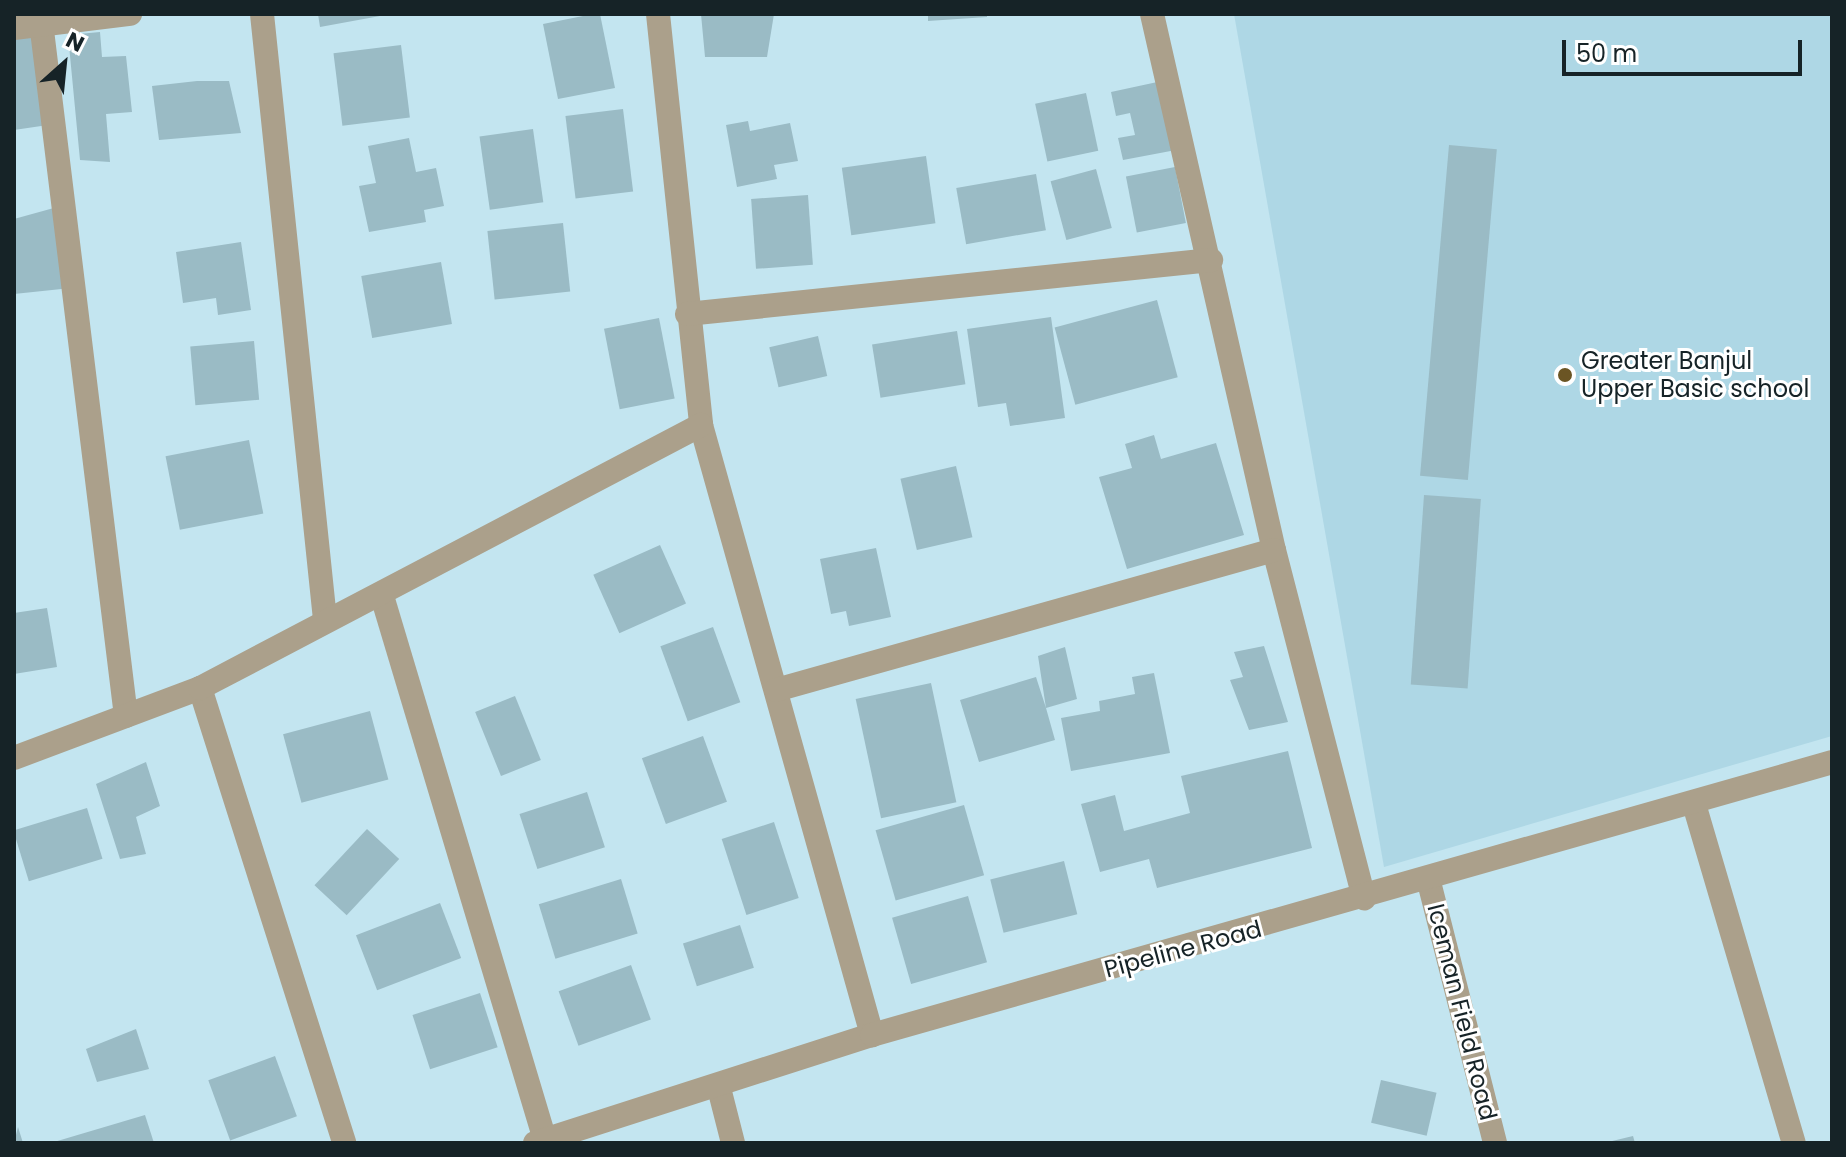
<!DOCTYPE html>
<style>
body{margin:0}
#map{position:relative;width:1846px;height:1157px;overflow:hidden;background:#c3e5f0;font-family:Poppins,sans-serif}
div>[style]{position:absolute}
.built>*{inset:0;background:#aed7e5}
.building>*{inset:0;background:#9abbc5;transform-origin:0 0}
.minor>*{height:24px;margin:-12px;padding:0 12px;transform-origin:12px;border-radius:12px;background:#aba08b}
.dots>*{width:22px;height:22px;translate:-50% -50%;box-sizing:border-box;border:4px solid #fff;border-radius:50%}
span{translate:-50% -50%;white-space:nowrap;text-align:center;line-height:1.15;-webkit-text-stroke:6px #fff;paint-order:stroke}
.poi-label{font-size:24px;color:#162327}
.left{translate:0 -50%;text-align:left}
.street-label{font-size:24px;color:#162327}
.frame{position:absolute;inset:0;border:16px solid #162327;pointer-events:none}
.north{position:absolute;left:24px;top:24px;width:80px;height:80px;-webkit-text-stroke:6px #fff;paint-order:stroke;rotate:27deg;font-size:22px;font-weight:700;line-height:32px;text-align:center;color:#162327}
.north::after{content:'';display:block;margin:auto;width:28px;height:36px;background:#162327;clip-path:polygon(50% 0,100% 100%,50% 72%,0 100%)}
.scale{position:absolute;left:1562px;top:40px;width:240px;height:36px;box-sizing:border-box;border:4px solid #162327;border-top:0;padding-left:10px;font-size:24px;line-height:28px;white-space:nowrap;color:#162327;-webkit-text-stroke:6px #fff;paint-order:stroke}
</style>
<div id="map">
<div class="built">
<i style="clip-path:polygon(1234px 14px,1832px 14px,1832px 736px,1384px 867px)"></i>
</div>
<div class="building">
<i style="clip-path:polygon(318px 14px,380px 14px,380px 16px,320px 27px)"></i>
<i style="clip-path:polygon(593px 14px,600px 14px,615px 88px,558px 99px,543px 24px)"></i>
<i style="clip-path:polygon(701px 14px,774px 14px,767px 57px,705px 57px)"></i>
<i style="clip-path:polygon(928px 14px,987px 14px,987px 17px,928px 21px)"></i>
<i style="clip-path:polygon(34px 30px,48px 125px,14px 130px,14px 33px)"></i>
<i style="clip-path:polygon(100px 32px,102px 57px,126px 56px,132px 112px,106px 114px,110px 162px,80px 160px,68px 35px)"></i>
<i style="left:401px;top:45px;width:73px;height:68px;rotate:83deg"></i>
<i style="clip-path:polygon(197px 81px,229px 81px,241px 133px,159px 140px,152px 86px)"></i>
<i style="clip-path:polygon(1162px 81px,1176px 150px,1123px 160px,1118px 138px,1135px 135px,1130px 113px,1116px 116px,1111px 92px)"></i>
<i style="left:1086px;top:93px;width:59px;height:52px;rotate:78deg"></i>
<i style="left:623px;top:109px;width:83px;height:58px;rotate:83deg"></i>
<i style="clip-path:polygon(748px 121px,750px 131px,790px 123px,798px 161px,774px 165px,777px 179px,737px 187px,726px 125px)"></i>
<i style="left:533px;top:129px;width:74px;height:54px;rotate:82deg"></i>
<i style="clip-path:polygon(409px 138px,416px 172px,436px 168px,444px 206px,424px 210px,426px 222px,369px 232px,359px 186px,376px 183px,368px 146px)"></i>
<i style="left:1449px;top:145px;width:48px;height:332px;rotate:5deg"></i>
<i style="left:926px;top:156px;width:68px;height:85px;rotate:82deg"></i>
<i style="left:1175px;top:167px;width:57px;height:50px;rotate:79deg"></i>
<i style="left:1096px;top:169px;width:61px;height:47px;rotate:75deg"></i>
<i style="left:1036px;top:174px;width:57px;height:81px;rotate:80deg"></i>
<i style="left:808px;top:195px;width:70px;height:57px;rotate:86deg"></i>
<i style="clip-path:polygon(61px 206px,71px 288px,14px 294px,14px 219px)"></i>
<i style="left:563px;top:223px;width:69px;height:76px;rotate:84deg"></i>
<i style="clip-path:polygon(241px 242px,251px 310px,218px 315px,216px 298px,183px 303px,176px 252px)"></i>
<i style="left:441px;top:262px;width:63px;height:81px;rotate:80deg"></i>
<i style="left:1157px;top:300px;width:80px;height:106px;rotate:75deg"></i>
<i style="clip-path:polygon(1051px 317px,1065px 418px,1010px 426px,1006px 403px,978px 407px,967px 329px)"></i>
<i style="left:659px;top:318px;width:82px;height:56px;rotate:79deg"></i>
<i style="left:957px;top:331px;width:54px;height:86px;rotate:81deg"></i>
<i style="left:818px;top:336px;width:41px;height:50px;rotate:77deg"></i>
<i style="left:254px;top:341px;width:59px;height:64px;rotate:85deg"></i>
<i style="clip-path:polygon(1154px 435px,1161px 459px,1216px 443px,1244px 535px,1127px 569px,1099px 477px,1132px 468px,1125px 444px)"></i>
<i style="left:249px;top:440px;width:75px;height:85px;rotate:79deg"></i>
<i style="left:956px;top:466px;width:73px;height:57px;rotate:77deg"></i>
<i style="left:1424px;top:495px;width:57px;height:190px;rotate:4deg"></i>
<i style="left:660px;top:545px;width:64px;height:73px;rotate:66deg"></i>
<i style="clip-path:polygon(876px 548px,891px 617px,849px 626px,846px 611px,831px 614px,820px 559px)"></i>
<i style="clip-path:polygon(47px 608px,57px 667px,14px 674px,14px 613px)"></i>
<i style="left:713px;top:627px;width:80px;height:56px;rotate:70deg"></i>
<i style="clip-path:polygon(1264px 646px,1288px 722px,1249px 730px,1230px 680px,1243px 677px,1234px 652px)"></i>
<i style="clip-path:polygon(1065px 647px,1077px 699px,1046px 708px,1055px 740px,979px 762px,960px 700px,1036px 677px,1046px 708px,1038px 656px)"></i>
<i style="clip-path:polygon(1154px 673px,1170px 753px,1071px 771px,1061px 718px,1100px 711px,1099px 701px,1135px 694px,1132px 677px)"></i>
<i style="left:931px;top:683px;width:122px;height:77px;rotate:78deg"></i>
<i style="left:515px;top:696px;width:69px;height:43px;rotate:68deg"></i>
<i style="left:370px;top:711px;width:71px;height:90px;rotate:75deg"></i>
<i style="left:703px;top:736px;width:70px;height:65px;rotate:70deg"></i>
<i style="clip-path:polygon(1288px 751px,1312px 848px,1157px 888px,1149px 859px,1100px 872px,1081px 804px,1115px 795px,1124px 831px,1190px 813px,1181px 776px)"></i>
<i style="clip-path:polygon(146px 762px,160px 806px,136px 817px,146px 854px,120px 859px,96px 784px)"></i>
<i style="left:587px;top:792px;width:58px;height:71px;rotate:72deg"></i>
<i style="left:964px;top:805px;width:73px;height:92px;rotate:74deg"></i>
<i style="left:87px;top:808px;width:53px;height:77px;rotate:73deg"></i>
<i style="left:774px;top:822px;width:80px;height:55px;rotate:72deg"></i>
<i style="left:367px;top:829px;width:44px;height:77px;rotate:43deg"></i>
<i style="left:1064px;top:861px;width:55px;height:76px;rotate:76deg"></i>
<i style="left:621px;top:879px;width:57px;height:86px;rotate:73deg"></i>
<i style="left:968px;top:896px;width:69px;height:79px;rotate:74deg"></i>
<i style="left:440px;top:903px;width:59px;height:90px;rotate:69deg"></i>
<i style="left:740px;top:925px;width:45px;height:60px;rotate:72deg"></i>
<i style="left:631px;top:965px;width:58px;height:77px;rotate:70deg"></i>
<i style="left:480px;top:993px;width:57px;height:71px;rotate:72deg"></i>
<i style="clip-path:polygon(136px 1029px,149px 1069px,97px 1082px,86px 1049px)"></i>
<i style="left:275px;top:1056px;width:64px;height:71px;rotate:70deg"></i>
<i style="left:1381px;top:1080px;width:57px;height:44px;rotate:13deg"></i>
<i style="clip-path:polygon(145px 1115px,154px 1143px,54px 1143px,54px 1142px)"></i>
<i style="clip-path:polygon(18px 1127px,23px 1143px,14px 1143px)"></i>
<i style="clip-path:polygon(1633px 1136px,1635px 1143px,1608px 1143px,1608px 1142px)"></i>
</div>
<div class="minor">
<i style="left:40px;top:14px;width:707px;rotate:83.02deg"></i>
<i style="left:262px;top:14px;width:609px;rotate:84.06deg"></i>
<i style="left:658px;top:14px;width:413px;rotate:84deg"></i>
<i style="left:701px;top:425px;width:634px;rotate:74.34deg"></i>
<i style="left:1152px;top:14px;width:550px;rotate:77.18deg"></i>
<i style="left:1274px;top:550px;width:360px;rotate:75.5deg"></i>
<i style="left:14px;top:28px;width:117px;rotate:-6.9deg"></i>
<i style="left:687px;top:314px;width:527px;rotate:-5.88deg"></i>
<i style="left:382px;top:596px;width:568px;rotate:73.32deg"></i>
<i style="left:200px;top:688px;width:477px;rotate:72.4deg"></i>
<i style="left:776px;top:690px;width:517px;rotate:-15.7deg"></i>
<i style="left:14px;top:758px;width:199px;rotate:-20.6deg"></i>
<i style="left:200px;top:688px;width:566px;rotate:-27.7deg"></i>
<i style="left:1694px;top:804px;width:353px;rotate:73.6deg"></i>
<i style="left:1429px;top:882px;width:269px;rotate:75.8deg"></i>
<i style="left:719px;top:1088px;width:57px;rotate:75.7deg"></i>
<i style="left:535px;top:1143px;width:354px;rotate:-17.8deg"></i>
<i style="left:872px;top:1035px;width:998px;rotate:-15.87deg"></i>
</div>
<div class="dots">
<i style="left:1565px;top:375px;background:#6b5524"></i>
</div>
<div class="poi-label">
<span class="left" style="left:1581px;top:375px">Greater Banjul<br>Upper Basic school</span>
</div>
<div class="street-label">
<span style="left:1183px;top:949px;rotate:-15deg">Pipeline Road</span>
<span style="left:1462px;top:1012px;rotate:76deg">Iceman Field Road</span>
</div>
<div class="frame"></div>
<div class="north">N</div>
<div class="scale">50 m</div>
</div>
